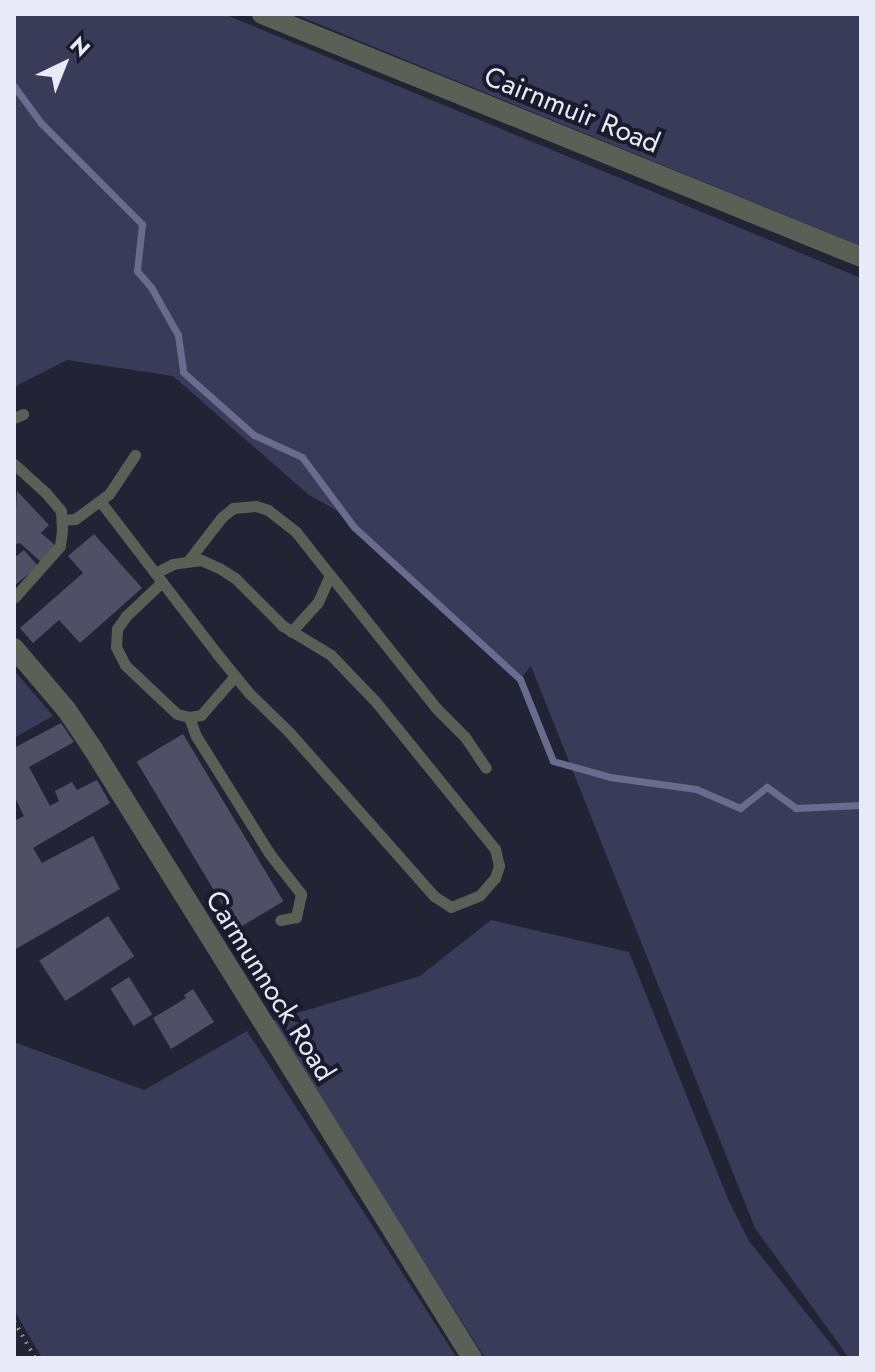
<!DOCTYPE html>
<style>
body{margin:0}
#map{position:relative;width:875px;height:1372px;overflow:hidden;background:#222335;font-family:Jost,sans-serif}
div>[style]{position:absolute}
.green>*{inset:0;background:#3a3b58}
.stream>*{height:7px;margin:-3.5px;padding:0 3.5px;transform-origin:3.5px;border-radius:3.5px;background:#696c8f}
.building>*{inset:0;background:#4f5065;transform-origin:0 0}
.path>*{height:4px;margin-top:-2px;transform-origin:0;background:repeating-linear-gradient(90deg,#888998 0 2px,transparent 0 8px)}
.service>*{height:11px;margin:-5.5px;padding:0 5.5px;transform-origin:5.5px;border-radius:5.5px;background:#5b6057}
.minor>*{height:20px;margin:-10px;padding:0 10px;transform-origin:10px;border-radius:10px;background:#5b6057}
span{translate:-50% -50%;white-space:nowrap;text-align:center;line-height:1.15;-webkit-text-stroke:8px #191a2b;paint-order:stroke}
.street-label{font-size:28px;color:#e9eaf7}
.frame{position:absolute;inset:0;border:16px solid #e9eaf7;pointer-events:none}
.north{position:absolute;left:24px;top:24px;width:80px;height:80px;-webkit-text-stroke:6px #191a2b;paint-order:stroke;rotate:43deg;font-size:22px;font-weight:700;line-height:32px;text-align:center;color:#e9eaf7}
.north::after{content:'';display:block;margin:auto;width:28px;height:36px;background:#e9eaf7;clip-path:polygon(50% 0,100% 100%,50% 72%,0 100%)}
</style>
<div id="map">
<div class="green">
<i style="clip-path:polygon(14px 14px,224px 14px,861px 278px,861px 1358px,849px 1358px,755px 1228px,531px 666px,520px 679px,336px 510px,309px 495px,173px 376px,67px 360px,14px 387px)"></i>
<i style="clip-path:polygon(294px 14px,861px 14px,861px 246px,437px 73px)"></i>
<i style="clip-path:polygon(14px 670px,53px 716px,14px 738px)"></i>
<i style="clip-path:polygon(491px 920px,629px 952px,728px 1199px,749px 1241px,842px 1358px,485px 1358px,271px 1021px,420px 976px)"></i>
<i style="clip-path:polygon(247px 1031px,345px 1183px,457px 1358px,42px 1358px,14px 1310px,14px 1042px,144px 1090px)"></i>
</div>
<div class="stream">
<i style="left:14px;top:86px;width:46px;rotate:53.9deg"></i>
<i style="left:41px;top:123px;width:143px;rotate:45deg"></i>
<i style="left:142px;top:224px;width:47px;rotate:96.1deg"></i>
<i style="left:137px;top:271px;width:21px;rotate:49deg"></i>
<i style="left:151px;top:287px;width:55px;rotate:60.6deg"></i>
<i style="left:178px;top:335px;width:37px;rotate:82deg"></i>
<i style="left:183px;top:372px;width:95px;rotate:41.6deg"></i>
<i style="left:254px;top:435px;width:53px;rotate:24.6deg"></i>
<i style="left:302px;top:457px;width:87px;rotate:53.4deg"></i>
<i style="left:354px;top:527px;width:225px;rotate:42.5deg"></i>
<i style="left:520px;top:679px;width:88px;rotate:68.1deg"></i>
<i style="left:553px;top:761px;width:59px;rotate:15.7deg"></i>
<i style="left:610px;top:777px;width:87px;rotate:7.9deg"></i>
<i style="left:696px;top:789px;width:48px;rotate:23.4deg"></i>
<i style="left:740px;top:808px;width:34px;rotate:-38deg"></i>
<i style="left:767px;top:787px;width:36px;rotate:36deg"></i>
<i style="left:796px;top:808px;width:65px;rotate:-2.6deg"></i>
</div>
<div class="building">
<i style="clip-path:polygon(17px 491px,49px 525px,41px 533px,56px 546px,41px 562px,20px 543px,14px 545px)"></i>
<i style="clip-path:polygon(94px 534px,142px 588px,80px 643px,59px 620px,33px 643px,20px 628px,83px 573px,68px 556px)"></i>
<i style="clip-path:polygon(24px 550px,38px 566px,14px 586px,14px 558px)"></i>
<i style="clip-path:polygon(61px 723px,74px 742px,29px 767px,50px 806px,59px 801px,55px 791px,72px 782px,77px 790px,97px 780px,110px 803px,33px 848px,42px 863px,93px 836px,120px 889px,14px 950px,14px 821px,24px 816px,14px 796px,14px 748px)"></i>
<i style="left:183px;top:734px;width:195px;height:54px;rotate:59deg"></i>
<i style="left:108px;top:916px;width:48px;height:82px;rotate:57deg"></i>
<i style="left:129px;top:977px;width:44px;height:22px;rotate:58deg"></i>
<i style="clip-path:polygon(193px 989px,214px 1022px,171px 1049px,153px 1018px,186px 998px,184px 995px)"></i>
</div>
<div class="path">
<i style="left:14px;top:1321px;width:43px;rotate:60.4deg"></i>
</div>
<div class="service">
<i style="left:14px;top:418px;width:10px;rotate:-24deg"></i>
<i style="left:14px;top:464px;width:43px;rotate:42.2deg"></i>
<i style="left:46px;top:493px;width:23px;rotate:50deg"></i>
<i style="left:61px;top:511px;width:20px;rotate:87deg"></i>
<i style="left:62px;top:531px;width:15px;rotate:98deg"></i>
<i style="left:60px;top:546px;width:69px;rotate:131.5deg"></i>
<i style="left:100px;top:501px;width:102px;rotate:52.6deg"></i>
<i style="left:162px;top:582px;width:92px;rotate:52.5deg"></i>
<i style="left:218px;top:655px;width:49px;rotate:50.8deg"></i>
<i style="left:249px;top:693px;width:56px;rotate:44.3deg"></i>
<i style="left:289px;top:732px;width:219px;rotate:48.5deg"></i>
<i style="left:434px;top:896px;width:20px;rotate:33deg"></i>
<i style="left:451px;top:907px;width:31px;rotate:-22deg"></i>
<i style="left:480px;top:895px;width:23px;rotate:-49deg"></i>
<i style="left:495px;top:878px;width:13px;rotate:-72deg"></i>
<i style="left:499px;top:866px;width:17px;rotate:-103deg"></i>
<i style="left:495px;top:849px;width:189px;rotate:-129deg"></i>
<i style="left:376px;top:702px;width:65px;rotate:-133.8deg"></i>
<i style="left:331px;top:655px;width:56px;rotate:-148.9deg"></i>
<i style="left:283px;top:626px;width:68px;rotate:-135deg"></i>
<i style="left:235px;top:578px;width:19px;rotate:-148deg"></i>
<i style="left:219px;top:568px;width:20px;rotate:-156deg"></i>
<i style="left:201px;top:560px;width:28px;rotate:172deg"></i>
<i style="left:173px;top:564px;width:20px;rotate:153deg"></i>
<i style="left:62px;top:520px;width:13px;rotate:-4deg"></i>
<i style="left:75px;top:519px;width:42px;rotate:-36.3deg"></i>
<i style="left:109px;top:494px;width:47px;rotate:-56.3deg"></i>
<i style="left:188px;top:561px;width:56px;rotate:-52.3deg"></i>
<i style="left:222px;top:517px;width:14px;rotate:-39deg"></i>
<i style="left:233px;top:508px;width:23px;rotate:-5deg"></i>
<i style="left:256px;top:506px;width:13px;rotate:18deg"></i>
<i style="left:268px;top:510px;width:36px;rotate:38deg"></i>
<i style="left:296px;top:532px;width:55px;rotate:51.7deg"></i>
<i style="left:330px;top:575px;width:30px;rotate:114deg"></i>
<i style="left:318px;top:602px;width:40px;rotate:132deg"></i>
<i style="left:330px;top:575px;width:170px;rotate:51.4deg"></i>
<i style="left:436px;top:708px;width:41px;rotate:45deg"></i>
<i style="left:465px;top:737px;width:37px;rotate:56deg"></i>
<i style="left:162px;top:582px;width:50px;rotate:136.6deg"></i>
<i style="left:126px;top:616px;width:16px;rotate:125deg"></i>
<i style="left:117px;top:629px;width:18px;rotate:93deg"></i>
<i style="left:116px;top:647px;width:20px;rotate:63deg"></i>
<i style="left:125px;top:665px;width:71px;rotate:43.3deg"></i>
<i style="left:177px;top:714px;width:12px;rotate:14deg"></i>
<i style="left:189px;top:717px;width:12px;rotate:-9deg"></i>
<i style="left:201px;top:715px;width:52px;rotate:-48.9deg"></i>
<i style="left:189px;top:717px;width:20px;rotate:70deg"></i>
<i style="left:196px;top:736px;width:138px;rotate:58deg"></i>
<i style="left:269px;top:853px;width:52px;rotate:52deg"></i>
<i style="left:301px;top:894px;width:24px;rotate:102deg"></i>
<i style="left:296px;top:917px;width:16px;rotate:169deg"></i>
</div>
<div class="minor">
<i style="left:262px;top:14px;width:646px;rotate:22.08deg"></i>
<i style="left:14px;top:648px;width:80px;rotate:49.6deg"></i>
<i style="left:66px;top:709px;width:48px;rotate:56deg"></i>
<i style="left:93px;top:749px;width:717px;rotate:58.1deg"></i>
</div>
<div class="street-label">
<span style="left:572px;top:110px;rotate:22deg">Cairnmuir Road</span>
<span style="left:270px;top:986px;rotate:58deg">Carmunnock Road</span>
</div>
<div class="frame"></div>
<div class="north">N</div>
</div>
